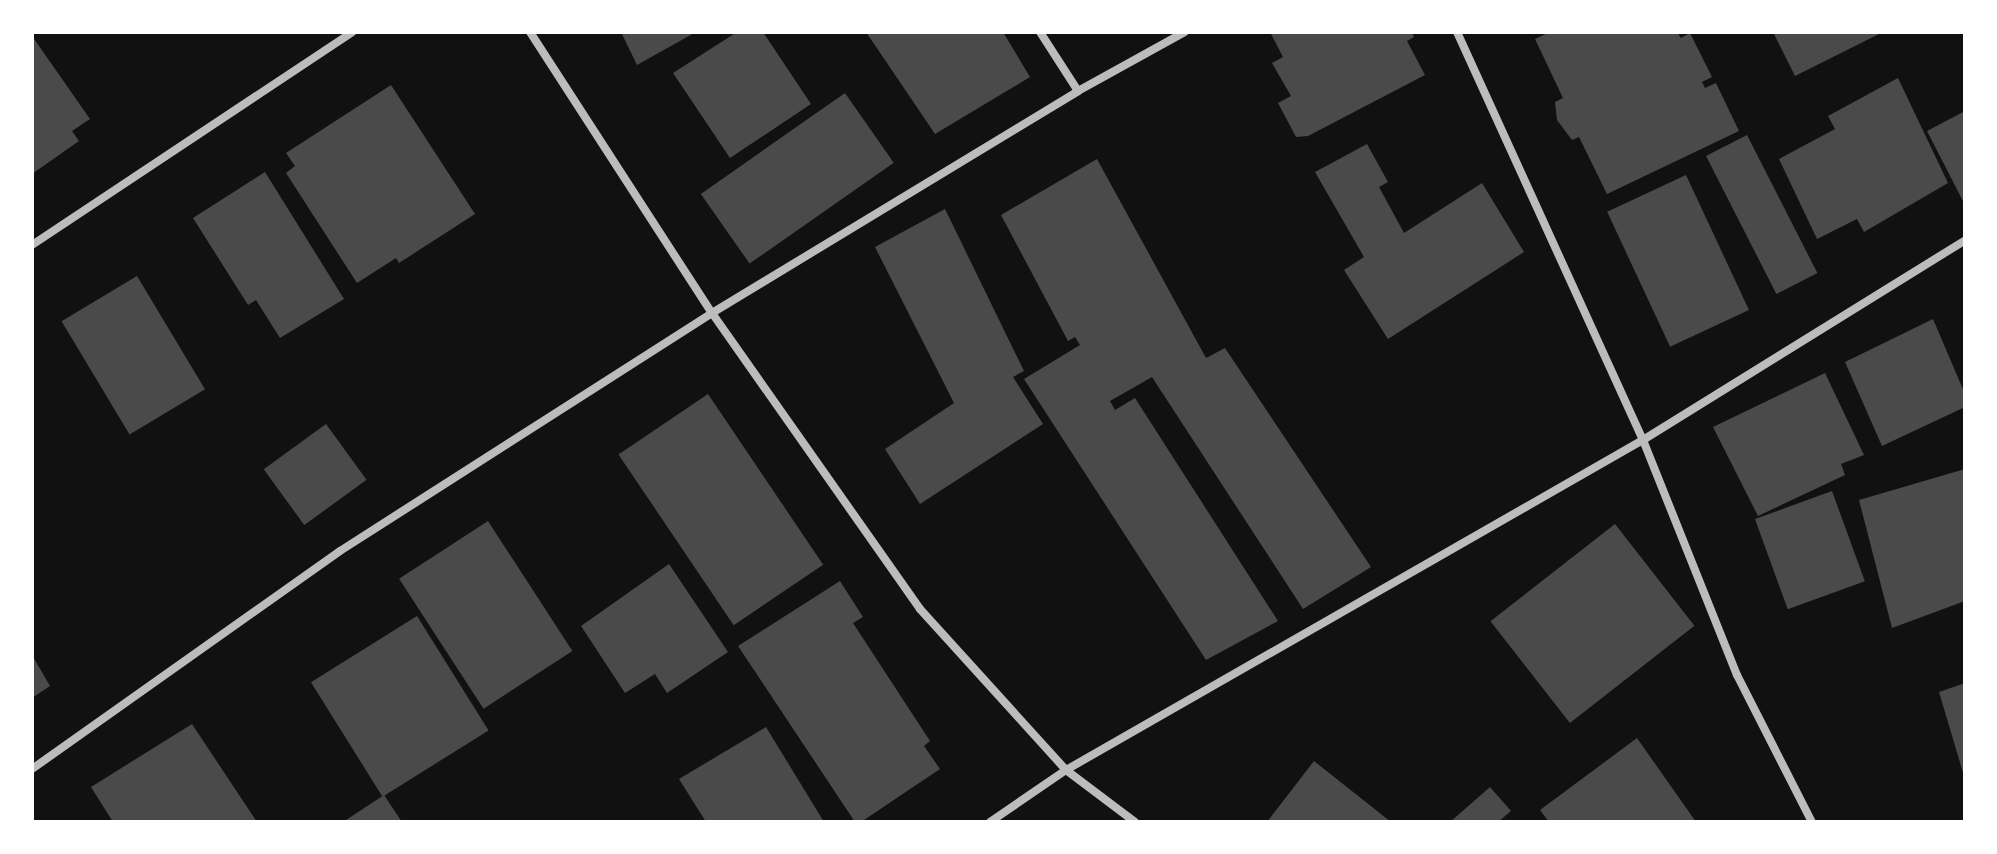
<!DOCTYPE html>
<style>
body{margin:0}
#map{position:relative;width:1997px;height:854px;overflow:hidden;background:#111;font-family:Montserrat,sans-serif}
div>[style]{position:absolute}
.building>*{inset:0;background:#4a4a4a;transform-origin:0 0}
.minor>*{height:8px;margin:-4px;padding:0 4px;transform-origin:4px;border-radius:4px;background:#bcbcbc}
span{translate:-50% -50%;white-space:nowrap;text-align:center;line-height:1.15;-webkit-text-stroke:7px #fff;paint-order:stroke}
.frame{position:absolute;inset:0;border:34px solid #fff;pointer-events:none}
</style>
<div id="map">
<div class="building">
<i style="clip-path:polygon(621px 32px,696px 32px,637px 65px)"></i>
<i style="clip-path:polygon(737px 32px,763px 32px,811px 104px,730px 158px,673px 73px)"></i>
<i style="clip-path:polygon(866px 32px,1003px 32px,1030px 77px,935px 134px)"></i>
<i style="clip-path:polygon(1270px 32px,1412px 32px,1414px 37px,1407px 41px,1425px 75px,1308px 136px,1296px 137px,1278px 103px,1291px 96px,1272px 63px,1283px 57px)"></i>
<i style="clip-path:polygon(1550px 32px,1677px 32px,1681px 38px,1690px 33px,1712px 77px,1702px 82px,1705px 88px,1716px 83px,1739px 131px,1607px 194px,1579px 137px,1572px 140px,1557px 120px,1555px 102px,1563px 98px,1535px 39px)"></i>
<i style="clip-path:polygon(1773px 32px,1883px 32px,1795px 76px)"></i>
<i style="clip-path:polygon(32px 36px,90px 119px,72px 131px,79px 141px,32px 174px)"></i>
<i style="clip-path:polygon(1898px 78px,1948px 183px,1864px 232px,1857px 219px,1817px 239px,1779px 159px,1835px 129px,1828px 116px)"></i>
<i style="clip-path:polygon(391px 85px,475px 214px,399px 263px,396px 258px,357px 283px,286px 173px,295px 166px,286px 153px)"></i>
<i style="left:845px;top:93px;width:85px;height:176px;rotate:55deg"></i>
<i style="clip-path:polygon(1965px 111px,1965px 205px,1927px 131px)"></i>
<i style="left:1747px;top:135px;width:155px;height:46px;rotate:63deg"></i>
<i style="clip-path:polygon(1367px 144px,1388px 182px,1379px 187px,1404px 233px,1482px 183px,1524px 252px,1388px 339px,1344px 270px,1364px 257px,1315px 172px)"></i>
<i style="clip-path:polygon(1097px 159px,1206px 358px,1225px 348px,1371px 567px,1303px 609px,1152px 377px,1110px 401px,1115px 410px,1135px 398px,1278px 621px,1206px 660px,1024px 379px,1080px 345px,1075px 337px,1068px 341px,1001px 215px)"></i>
<i style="clip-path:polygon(265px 172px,344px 299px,280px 338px,256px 300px,248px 305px,193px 218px)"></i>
<i style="left:1686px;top:175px;width:149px;height:87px;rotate:65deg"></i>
<i style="clip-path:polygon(945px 209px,1024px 371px,1013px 377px,1043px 424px,920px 504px,885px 449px,954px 403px,875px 247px)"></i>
<i style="left:137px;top:276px;width:132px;height:88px;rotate:59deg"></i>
<i style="clip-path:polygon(1933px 319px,1965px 394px,1965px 407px,1882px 446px,1845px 362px)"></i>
<i style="clip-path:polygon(1825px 373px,1864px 455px,1841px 464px,1845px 475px,1758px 516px,1713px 427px)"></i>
<i style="left:708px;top:394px;width:206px;height:108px;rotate:56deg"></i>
<i style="left:326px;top:424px;width:69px;height:77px;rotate:54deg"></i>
<i style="clip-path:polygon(1965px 469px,1965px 601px,1892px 628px,1859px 500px)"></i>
<i style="left:1832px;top:491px;width:96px;height:82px;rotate:70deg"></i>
<i style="left:488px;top:521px;width:155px;height:106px;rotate:57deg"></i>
<i style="left:1615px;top:524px;width:129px;height:158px;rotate:52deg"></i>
<i style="clip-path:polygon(669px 564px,728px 652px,667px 693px,655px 674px,625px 693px,581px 626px)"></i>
<i style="clip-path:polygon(840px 581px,863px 617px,853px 623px,930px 741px,924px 746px,940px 769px,861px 822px,855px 822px,738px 646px)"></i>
<i style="left:417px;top:616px;width:135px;height:125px;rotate:58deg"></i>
<i style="clip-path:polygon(32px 655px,50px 686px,32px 698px)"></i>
<i style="clip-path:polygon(1965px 683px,1965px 776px,1964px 776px,1939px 692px)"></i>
<i style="clip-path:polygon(192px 724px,257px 822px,113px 822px,91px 787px)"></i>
<i style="clip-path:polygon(766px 727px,824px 822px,706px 822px,679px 779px)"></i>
<i style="clip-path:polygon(1637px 738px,1696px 822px,1549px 822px,1540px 810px)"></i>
<i style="clip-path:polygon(1314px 761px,1391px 822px,1267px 822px)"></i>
<i style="clip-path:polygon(1490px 787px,1511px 811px,1498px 822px,1450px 822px)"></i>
<i style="clip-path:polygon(384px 795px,402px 822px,343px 822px)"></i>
</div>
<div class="minor">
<i style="left:530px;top:32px;width:335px;rotate:57.1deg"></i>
<i style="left:712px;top:313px;width:362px;rotate:54.9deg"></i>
<i style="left:920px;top:609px;width:217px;rotate:47.8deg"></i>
<i style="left:1066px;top:770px;width:86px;rotate:37deg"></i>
<i style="left:1457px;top:32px;width:448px;rotate:65.5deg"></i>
<i style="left:1643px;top:440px;width:253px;rotate:68.2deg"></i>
<i style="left:1737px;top:675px;width:165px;rotate:63deg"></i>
<i style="left:1078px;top:91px;width:122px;rotate:-28.9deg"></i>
<i style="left:32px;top:245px;width:384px;rotate:-33.6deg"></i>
<i style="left:32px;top:769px;width:377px;rotate:-35.3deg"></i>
<i style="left:340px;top:551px;width:442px;rotate:-32.6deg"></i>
<i style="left:712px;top:313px;width:428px;rotate:-31.2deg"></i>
<i style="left:1078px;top:91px;width:70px;rotate:-122.8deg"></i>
<i style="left:990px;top:822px;width:92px;rotate:-34.4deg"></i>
<i style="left:1066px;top:770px;width:665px;rotate:-29.77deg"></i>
<i style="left:1643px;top:440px;width:379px;rotate:-31.8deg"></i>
</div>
<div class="frame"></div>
</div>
